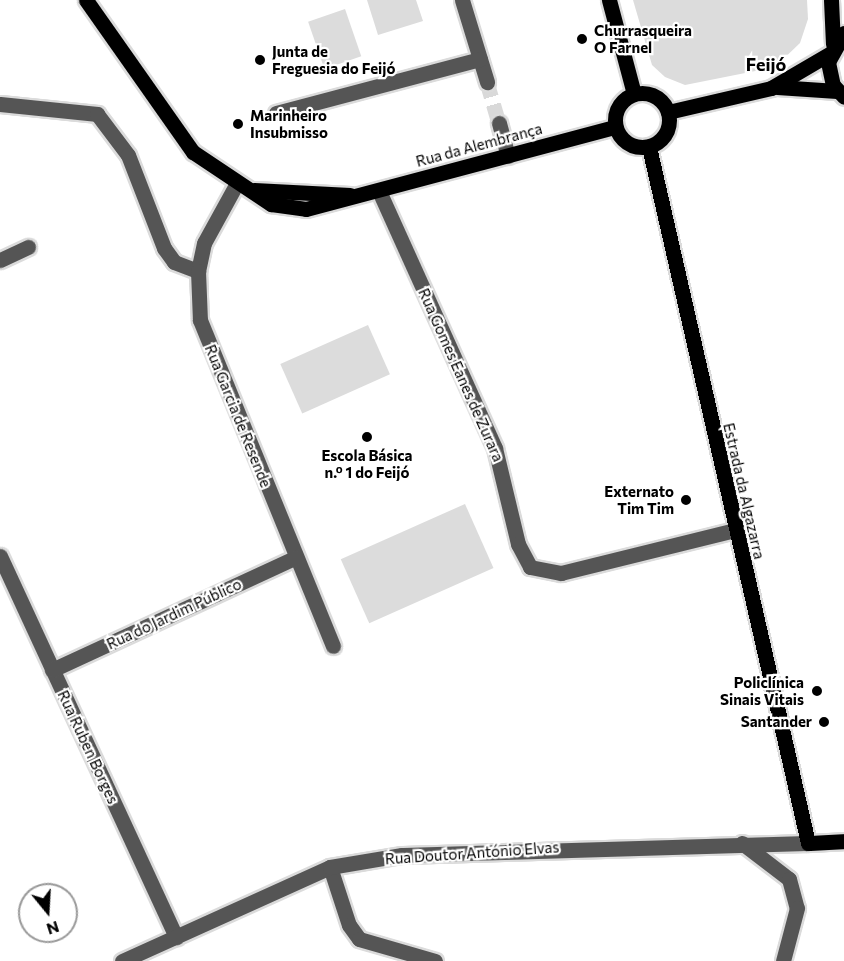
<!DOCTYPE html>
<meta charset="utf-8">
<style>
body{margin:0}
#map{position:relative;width:844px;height:961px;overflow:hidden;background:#fff;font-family:Commissioner,sans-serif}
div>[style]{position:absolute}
.green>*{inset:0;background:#dcdcdc;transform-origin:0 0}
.minor-tunnel>*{height:15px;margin-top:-7.5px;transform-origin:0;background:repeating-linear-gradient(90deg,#d9d9d9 0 15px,transparent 0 23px)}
.roads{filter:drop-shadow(2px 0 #dbdbdb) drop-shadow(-2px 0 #dbdbdb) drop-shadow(0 2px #dbdbdb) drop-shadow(0 -2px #dbdbdb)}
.minor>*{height:15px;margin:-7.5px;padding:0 7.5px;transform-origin:7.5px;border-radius:7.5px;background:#555}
.major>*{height:15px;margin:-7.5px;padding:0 7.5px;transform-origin:7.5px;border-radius:7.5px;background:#000}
.major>.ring{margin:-7.5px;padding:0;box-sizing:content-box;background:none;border:15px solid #000;border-radius:50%}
.dots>*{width:16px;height:16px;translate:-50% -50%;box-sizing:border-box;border:3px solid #fff;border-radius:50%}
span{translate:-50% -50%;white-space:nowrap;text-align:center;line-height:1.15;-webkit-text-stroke:4.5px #fff;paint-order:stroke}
.poi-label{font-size:15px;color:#000;font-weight:700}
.left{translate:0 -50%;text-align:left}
.right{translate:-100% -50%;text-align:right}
.street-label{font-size:15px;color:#000}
.quarter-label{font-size:18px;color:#000;font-weight:700}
.north{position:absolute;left:18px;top:883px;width:60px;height:60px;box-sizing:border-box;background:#fff;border:2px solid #999;border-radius:50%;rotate:162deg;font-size:16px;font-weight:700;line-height:24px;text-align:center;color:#000}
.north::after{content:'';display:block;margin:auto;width:21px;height:27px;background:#000;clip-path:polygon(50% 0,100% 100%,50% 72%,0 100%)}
</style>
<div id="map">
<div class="green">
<i style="clip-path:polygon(367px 0,416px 0,423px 21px,378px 35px)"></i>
<i style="clip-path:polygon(633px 0,807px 0,808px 19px,800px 43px,775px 67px,685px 85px,665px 77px,652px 65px)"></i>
<i style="left:345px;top:9px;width:50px;height:39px;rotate:71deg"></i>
<i style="left:368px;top:325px;width:54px;height:96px;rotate:66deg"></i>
<i style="left:465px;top:504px;width:70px;height:136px;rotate:66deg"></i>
</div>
<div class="minor-tunnel">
<i style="left:487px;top:82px;width:43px;rotate:73.7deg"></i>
</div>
<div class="roads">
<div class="minor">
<i style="left:462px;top:0;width:86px;rotate:73deg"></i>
<i style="left:0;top:104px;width:98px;rotate:5.9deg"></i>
<i style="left:97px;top:114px;width:51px;rotate:52.9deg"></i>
<i style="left:128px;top:155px;width:100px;rotate:68.8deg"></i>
<i style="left:164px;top:248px;width:17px;rotate:54deg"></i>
<i style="left:174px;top:262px;width:26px;rotate:21deg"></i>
<i style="left:276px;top:113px;width:211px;rotate:-14.8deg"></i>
<i style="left:499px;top:123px;width:34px;rotate:75deg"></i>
<i style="left:237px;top:183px;width:68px;rotate:118.8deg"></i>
<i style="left:204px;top:243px;width:29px;rotate:102deg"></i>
<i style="left:198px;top:271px;width:49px;rotate:87.7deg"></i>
<i style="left:200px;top:320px;width:352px;rotate:67.8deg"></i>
<i style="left:379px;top:191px;width:282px;rotate:65.7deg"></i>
<i style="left:495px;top:448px;width:99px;rotate:76.5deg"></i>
<i style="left:518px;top:544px;width:26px;rotate:62deg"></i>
<i style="left:530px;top:567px;width:32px;rotate:11deg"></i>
<i style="left:561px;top:573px;width:179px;rotate:-13.9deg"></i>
<i style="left:0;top:260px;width:31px;rotate:-25deg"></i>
<i style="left:0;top:556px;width:420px;rotate:65.2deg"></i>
<i style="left:52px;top:670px;width:269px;rotate:-24.8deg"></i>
<i style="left:742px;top:843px;width:59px;rotate:37.5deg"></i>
<i style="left:789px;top:879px;width:30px;rotate:75deg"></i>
<i style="left:797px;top:908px;width:55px;rotate:104.8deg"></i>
<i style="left:330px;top:867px;width:61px;rotate:71.9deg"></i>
<i style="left:349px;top:925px;width:17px;rotate:54deg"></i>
<i style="left:359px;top:939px;width:79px;rotate:16.1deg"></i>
<i style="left:122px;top:961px;width:228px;rotate:-24.3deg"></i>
<i style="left:330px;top:867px;width:73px;rotate:-9.5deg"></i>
<i style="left:402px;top:855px;width:406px;rotate:-1.7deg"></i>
</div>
<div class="major">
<i style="left:86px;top:0;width:186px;rotate:54.9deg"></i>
<i style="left:193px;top:152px;width:94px;rotate:33.7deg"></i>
<i style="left:271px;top:204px;width:35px;rotate:8deg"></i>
<i style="left:306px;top:209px;width:320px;rotate:-14.9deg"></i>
<i style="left:609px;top:0;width:97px;rotate:75.1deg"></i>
<i style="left:831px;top:0;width:44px;rotate:87.4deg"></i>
<i style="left:844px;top:33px;width:33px;rotate:119deg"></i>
<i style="left:828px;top:62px;width:24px;rotate:78deg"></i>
<i style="left:833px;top:85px;width:16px;rotate:47deg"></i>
<i style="left:777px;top:87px;width:60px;rotate:3.8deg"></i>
<i class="ring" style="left:615px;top:93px;width:39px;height:39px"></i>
<i style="left:668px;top:112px;width:106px;rotate:-13.1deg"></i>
<i style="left:771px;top:88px;width:67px;rotate:-30.4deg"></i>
<i style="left:649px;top:147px;width:714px;rotate:77.13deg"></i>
<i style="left:808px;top:843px;width:36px;rotate:-3deg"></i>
<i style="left:254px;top:190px;width:96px;rotate:3deg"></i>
</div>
</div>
<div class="dots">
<i style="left:582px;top:39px;background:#000"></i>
<i style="left:260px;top:60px;background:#000"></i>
<i style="left:238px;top:124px;background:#000"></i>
<i style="left:367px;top:437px;background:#000"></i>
<i style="left:686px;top:500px;background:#000"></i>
<i style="left:817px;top:691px;background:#000"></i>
<i style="left:824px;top:722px;background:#000"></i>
</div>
<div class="poi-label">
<span class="left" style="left:594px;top:39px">Churrasqueira<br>O Farnel</span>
<span class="left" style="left:272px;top:60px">Junta de<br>Freguesia do Feijó</span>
<span class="left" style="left:250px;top:124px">Marinheiro<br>Insubmisso</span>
<span style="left:367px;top:464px">Escola Básica<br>n.º 1 do Feijó</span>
<span class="right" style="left:674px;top:500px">Externato<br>Tim Tim</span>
<span class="right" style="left:804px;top:691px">Policlínica<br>Sinais Vitais</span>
<span class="right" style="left:812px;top:722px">Santander</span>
</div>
<div class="street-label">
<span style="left:479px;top:145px;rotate:-15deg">Rua da Alembrança</span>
<span style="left:461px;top:375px;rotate:66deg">Rua Gomes Eanes de Zurara</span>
<span style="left:238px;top:416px;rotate:68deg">Rua Garcia de Resende</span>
<span style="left:744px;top:491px;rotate:77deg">Estrada da Algazarra</span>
<span style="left:174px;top:614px;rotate:-25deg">Rua do Jardim Público</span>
<span style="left:88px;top:747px;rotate:65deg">Rua Ruben Borges</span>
<span style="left:472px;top:853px;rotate:-4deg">Rua Doutor António Elvas</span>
</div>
<div class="quarter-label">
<span style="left:766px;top:64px">Feijó</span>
</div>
<div class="north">N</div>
</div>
